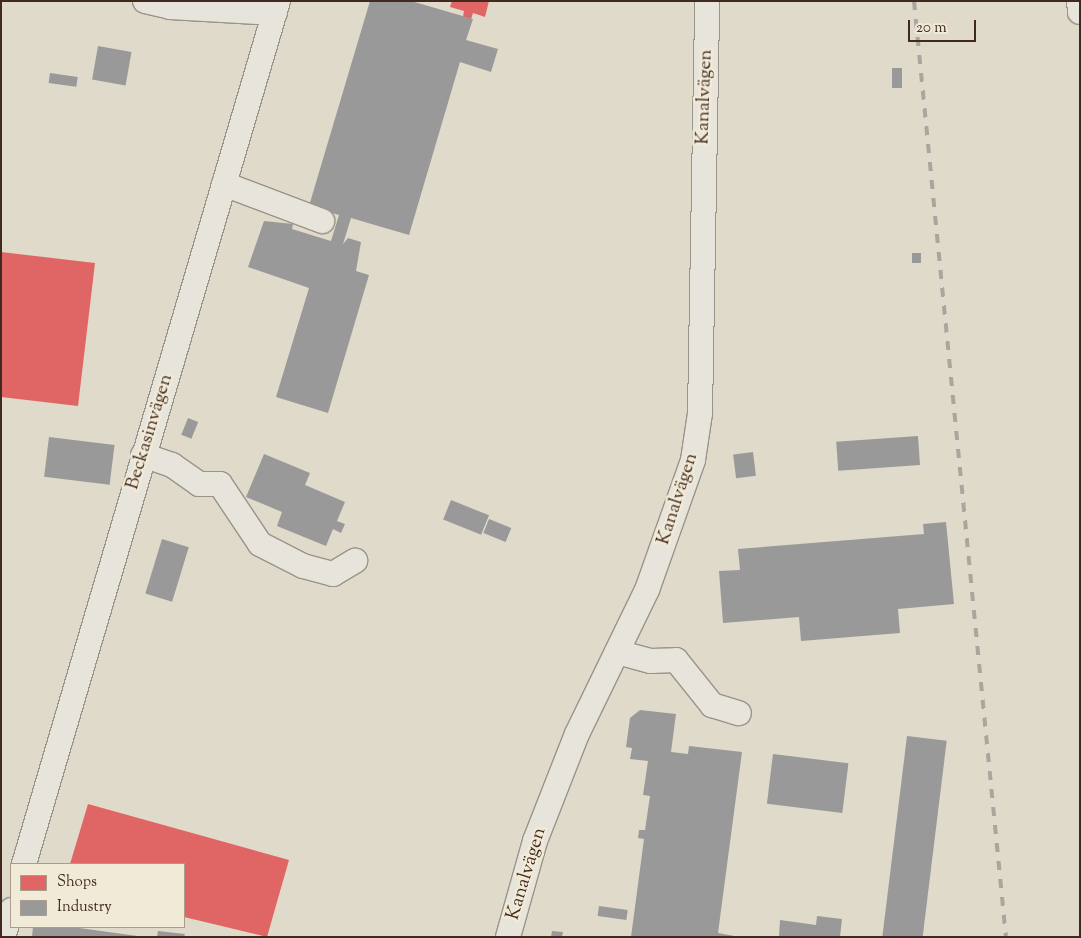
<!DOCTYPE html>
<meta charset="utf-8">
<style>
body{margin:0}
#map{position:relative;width:1081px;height:938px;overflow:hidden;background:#e0daca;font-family:"Sorts Mill Goudy",serif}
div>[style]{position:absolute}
.shops>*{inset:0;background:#e06666}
.industry>*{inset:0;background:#999;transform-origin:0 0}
.roads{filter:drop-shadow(1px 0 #9a9389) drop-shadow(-1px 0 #9a9389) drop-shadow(0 1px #9a9389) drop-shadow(0 -1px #9a9389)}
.minor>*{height:24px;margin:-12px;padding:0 12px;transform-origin:12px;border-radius:12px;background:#e7e4dc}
.rail>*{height:4px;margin-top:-2px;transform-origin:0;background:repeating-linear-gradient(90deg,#aaa59f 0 9px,transparent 0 18px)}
span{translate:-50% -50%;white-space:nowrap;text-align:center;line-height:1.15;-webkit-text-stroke:5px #f0ead7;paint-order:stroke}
.street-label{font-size:19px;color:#422920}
.frame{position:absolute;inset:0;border:2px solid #422920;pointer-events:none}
.legend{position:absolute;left:10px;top:863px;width:175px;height:65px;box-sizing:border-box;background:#f0ead7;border:1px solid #aa9d8e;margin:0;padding:6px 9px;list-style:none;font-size:15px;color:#422920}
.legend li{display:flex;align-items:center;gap:10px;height:25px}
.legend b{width:25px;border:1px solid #aa9d8e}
.scale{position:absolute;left:908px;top:20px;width:68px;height:22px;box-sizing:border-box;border:2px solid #422920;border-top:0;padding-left:6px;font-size:15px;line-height:18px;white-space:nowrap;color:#422920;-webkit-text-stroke:4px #f0ead7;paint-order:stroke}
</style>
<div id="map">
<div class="shops">
<i style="clip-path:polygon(452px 1px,489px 1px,485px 17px,473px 13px,471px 19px,463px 17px,464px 11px,450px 7px)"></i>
<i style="clip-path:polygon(1px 252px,95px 263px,78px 406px,1px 397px)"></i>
<i style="clip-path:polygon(88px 804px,289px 860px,267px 937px,184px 917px,184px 864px,70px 864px)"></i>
</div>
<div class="industry">
<i style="clip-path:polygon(370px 1px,411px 1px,473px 19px,466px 40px,498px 49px,491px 72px,460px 62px,409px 235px,351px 218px,343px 244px,348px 238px,361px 242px,356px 271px,369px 275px,328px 413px,276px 397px,309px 288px,248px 267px,264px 221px,293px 224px,292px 229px,331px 241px,339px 215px,309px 206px)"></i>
<i style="left:98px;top:46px;width:34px;height:34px;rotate:10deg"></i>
<i style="left:892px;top:68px;width:10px;height:20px"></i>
<i style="left:50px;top:73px;width:28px;height:10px;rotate:8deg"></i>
<i style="left:921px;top:253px;width:10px;height:9px;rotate:90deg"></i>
<i style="left:188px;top:418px;width:11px;height:18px;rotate:22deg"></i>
<i style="left:918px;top:436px;width:29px;height:82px;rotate:86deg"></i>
<i style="left:49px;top:437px;width:66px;height:40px;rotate:7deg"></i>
<i style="left:753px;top:452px;width:24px;height:20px;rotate:83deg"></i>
<i style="clip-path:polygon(264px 454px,310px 473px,305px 485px,345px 502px,337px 521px,345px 524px,341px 533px,333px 529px,326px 546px,277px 526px,282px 512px,246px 497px)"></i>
<i style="left:451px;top:500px;width:41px;height:21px;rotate:22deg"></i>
<i style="left:489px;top:519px;width:24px;height:15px;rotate:22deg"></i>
<i style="clip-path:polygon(946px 522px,954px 604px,898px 609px,900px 633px,801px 641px,799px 617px,723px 623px,719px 571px,740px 570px,738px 549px,924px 534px,923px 524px)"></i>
<i style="left:162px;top:539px;width:28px;height:57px;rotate:17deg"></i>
<i style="clip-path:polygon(640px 710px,676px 714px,671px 752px,688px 754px,689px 746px,742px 752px,718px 933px,740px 937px,631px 937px,644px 839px,638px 838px,639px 830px,645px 830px,650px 796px,643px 795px,648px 761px,630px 759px,632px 748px,626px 747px,630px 718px)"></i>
<i style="left:907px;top:736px;width:40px;height:202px;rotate:7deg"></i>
<i style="left:773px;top:754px;width:76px;height:50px;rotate:7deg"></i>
<i style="left:599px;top:906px;width:29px;height:10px;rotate:8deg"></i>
<i style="clip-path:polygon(817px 916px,842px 919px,840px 937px,779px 937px,780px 920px,816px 925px)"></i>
<i style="clip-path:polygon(33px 927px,72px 927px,145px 937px,32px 937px)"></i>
<i style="clip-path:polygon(158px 931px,185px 934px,184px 937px,157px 937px)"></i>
<i style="clip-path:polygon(552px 931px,563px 932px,562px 937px,551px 937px)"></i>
</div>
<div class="roads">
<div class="minor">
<i style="left:145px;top:1px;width:26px;rotate:13deg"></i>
<i style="left:170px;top:7px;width:105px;rotate:3.3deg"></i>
<i style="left:1079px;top:1px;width:11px;rotate:85deg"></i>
<i style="left:224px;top:184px;width:105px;rotate:20.7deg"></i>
<i style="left:143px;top:455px;width:31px;rotate:19deg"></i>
<i style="left:172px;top:465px;width:33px;rotate:35deg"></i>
<i style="left:199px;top:484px;width:21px"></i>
<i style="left:220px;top:484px;width:72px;rotate:56.3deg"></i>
<i style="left:260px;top:544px;width:48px;rotate:27.1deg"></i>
<i style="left:303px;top:566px;width:31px;rotate:15deg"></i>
<i style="left:333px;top:574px;width:26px;rotate:-31deg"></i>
<i style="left:617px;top:652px;width:35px;rotate:15deg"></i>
<i style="left:651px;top:661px;width:25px;rotate:-2deg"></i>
<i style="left:676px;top:660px;width:58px;rotate:51.3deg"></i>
<i style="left:712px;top:705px;width:28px;rotate:17deg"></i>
<i style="left:24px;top:864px;width:900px;rotate:-73.6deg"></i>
<i style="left:3px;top:937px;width:28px;rotate:-73deg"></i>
<i style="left:508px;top:937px;width:100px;rotate:-74.3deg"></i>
<i style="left:535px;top:841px;width:115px;rotate:-68.6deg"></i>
<i style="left:577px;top:734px;width:160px;rotate:-64.1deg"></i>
<i style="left:647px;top:590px;width:138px;rotate:-70.5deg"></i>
<i style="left:693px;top:460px;width:48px;rotate:-81.5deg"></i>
<i style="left:700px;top:413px;width:412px;rotate:-89deg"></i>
</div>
</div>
<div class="rail">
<i style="left:914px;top:1px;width:941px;rotate:84.39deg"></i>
</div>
<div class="street-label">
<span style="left:705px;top:97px;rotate:-88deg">Kanalvägen</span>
<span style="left:150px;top:432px;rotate:-73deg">Beckasinvägen</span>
<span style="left:678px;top:499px;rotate:-72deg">Kanalvägen</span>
<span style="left:527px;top:874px;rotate:-73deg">Kanalvägen</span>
</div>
<div class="frame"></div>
<ul class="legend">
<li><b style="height:14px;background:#e06666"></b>Shops</li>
<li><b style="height:14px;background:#999"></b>Industry</li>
</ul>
<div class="scale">20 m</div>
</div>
